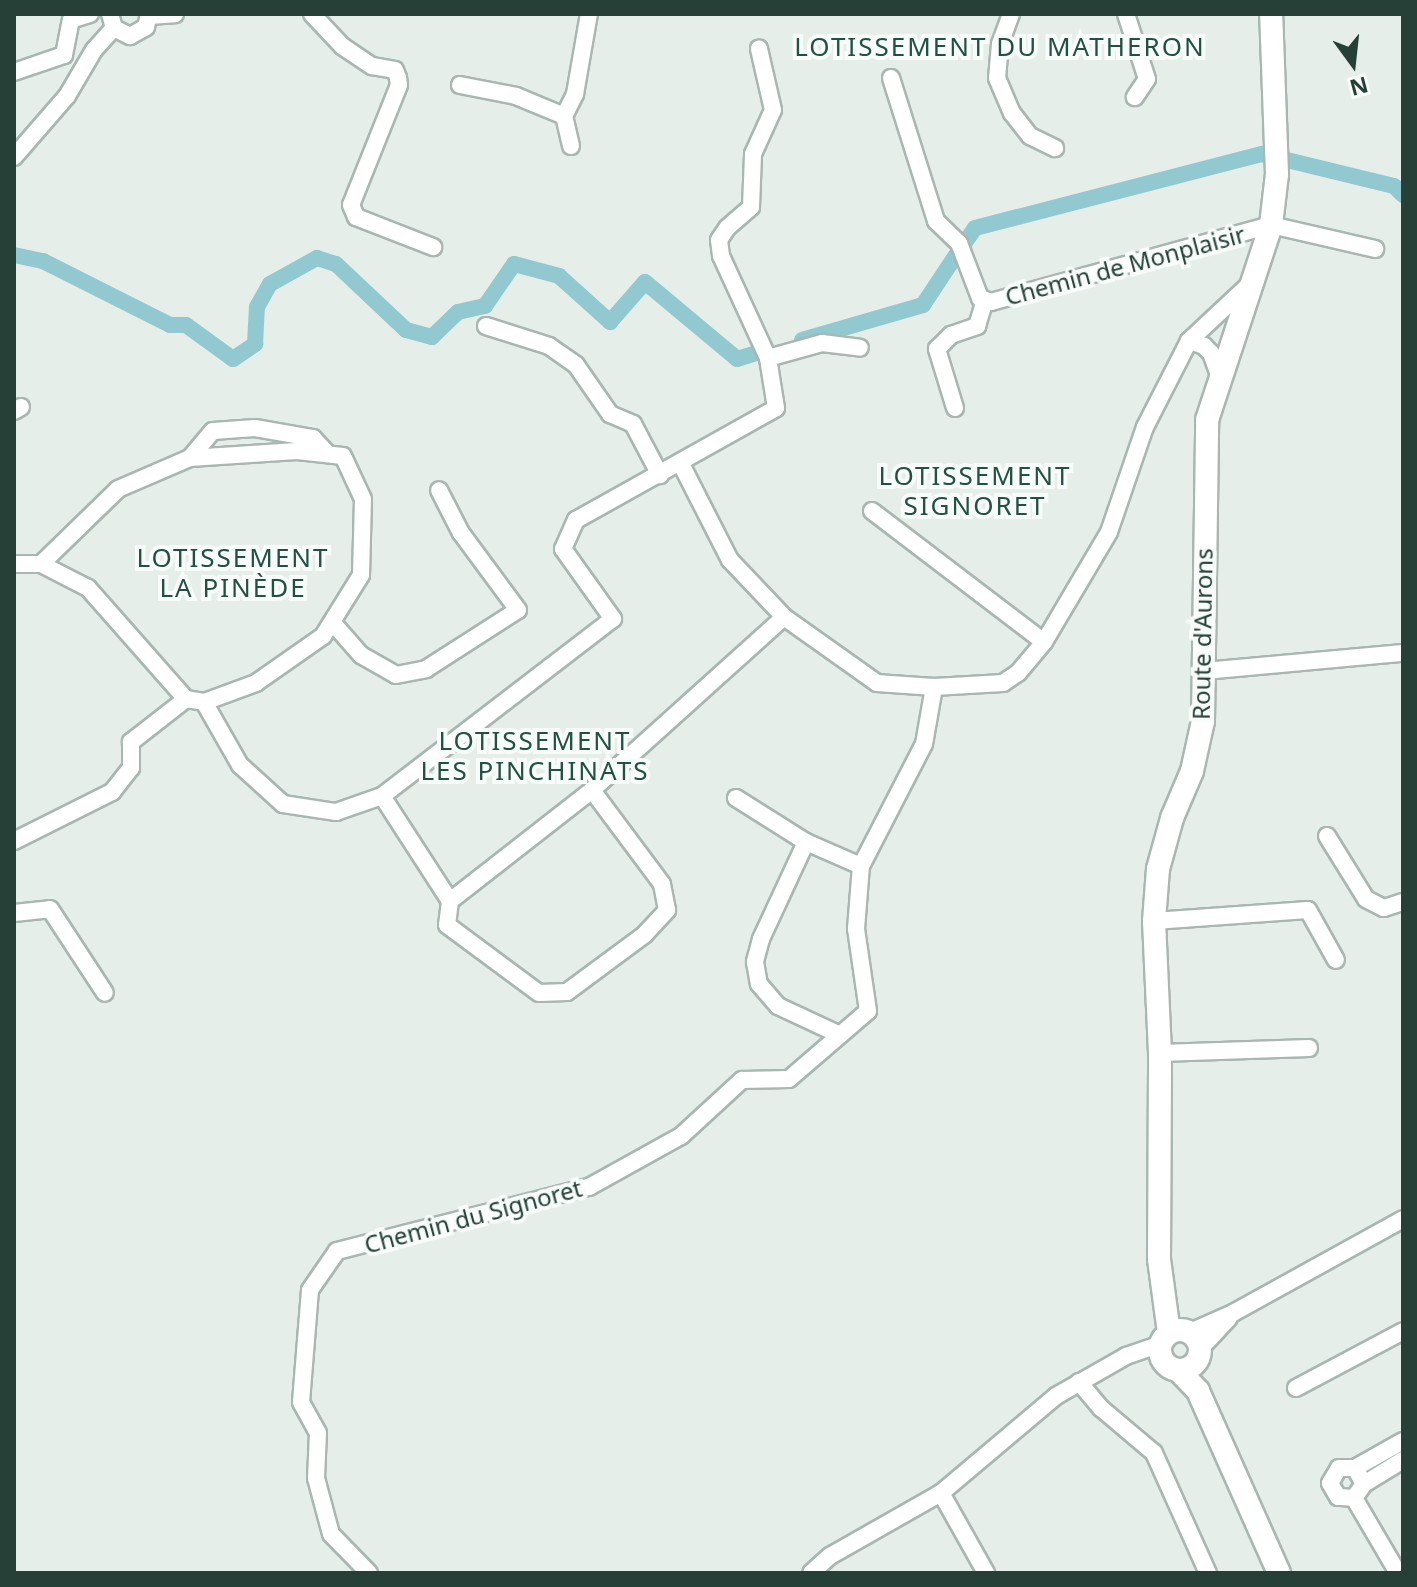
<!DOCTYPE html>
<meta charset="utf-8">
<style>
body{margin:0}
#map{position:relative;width:1417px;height:1587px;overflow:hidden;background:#e6eeea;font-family:"Noto Sans",sans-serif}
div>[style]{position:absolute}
.canal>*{height:16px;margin:-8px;padding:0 8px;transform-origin:8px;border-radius:8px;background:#92c9d0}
.roads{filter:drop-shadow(2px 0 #a9b6b1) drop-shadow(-2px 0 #a9b6b1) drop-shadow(0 2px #a9b6b1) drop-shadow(0 -2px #a9b6b1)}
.street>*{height:16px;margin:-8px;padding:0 8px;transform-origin:8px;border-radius:8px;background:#fff}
.secondary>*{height:22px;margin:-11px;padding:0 11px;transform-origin:11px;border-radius:11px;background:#fff}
.secondary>.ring{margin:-11px;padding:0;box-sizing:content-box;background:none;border:22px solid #fff;border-radius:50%}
span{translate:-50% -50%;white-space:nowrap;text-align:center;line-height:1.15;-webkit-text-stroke:8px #f7fbf9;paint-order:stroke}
.street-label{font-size:24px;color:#264038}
.neighbourhood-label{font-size:26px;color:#225144;letter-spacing:2px}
.frame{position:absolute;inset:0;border:16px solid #264038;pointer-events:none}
.north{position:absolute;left:1313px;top:24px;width:80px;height:80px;-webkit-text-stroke:6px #f7fbf9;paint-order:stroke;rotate:165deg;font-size:22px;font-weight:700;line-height:32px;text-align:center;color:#264038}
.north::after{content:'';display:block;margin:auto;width:28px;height:36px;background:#264038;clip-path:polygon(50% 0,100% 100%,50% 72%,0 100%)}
</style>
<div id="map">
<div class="canal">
<i style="left:1287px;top:160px;width:110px;rotate:13.7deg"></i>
<i style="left:1394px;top:186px;width:13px;rotate:45deg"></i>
<i style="left:961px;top:248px;width:24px;rotate:-55deg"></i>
<i style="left:975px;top:228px;width:296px;rotate:-14.5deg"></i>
<i style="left:1262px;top:154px;width:10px;rotate:17deg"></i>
<i style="left:14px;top:255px;width:30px;rotate:12deg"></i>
<i style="left:43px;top:261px;width:142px;rotate:26.7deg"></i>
<i style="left:170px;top:325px;width:16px"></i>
<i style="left:186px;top:325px;width:58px;rotate:35.9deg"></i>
<i style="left:233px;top:359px;width:27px;rotate:-34deg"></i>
<i style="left:255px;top:344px;width:37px;rotate:-87deg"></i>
<i style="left:257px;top:307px;width:26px;rotate:-61deg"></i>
<i style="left:270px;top:284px;width:54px;rotate:-29deg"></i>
<i style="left:317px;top:258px;width:20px;rotate:18deg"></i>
<i style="left:336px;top:264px;width:96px;rotate:43.3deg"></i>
<i style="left:406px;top:330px;width:27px;rotate:15deg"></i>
<i style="left:432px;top:337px;width:36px;rotate:-44deg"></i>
<i style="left:458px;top:312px;width:28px;rotate:-13deg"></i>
<i style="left:485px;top:306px;width:51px;rotate:-55.4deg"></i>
<i style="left:514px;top:264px;width:47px;rotate:14.9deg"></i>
<i style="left:559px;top:276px;width:69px;rotate:42deg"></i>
<i style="left:610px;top:322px;width:53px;rotate:-48.8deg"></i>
<i style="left:645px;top:282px;width:120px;rotate:39.9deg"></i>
<i style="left:737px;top:359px;width:28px;rotate:-17deg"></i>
<i style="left:802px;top:340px;width:126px;rotate:-16.1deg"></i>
<i style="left:923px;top:305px;width:67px;rotate:-56.5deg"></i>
</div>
<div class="roads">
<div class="street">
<i style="left:110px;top:14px;width:15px;rotate:74deg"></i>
<i style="left:114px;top:28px;width:18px;rotate:27deg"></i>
<i style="left:130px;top:36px;width:18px;rotate:-29deg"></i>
<i style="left:146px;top:27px;width:13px;rotate:-77deg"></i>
<i style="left:312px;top:14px;width:44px;rotate:46.8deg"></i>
<i style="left:342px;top:46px;width:36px;rotate:34deg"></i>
<i style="left:372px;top:66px;width:23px;rotate:10deg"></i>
<i style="left:395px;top:70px;width:9px;rotate:69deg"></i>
<i style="left:398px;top:78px;width:7px;rotate:82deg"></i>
<i style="left:399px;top:85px;width:129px;rotate:111.8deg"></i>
<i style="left:351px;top:205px;width:13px;rotate:67deg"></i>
<i style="left:356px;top:217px;width:83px;rotate:21.3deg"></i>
<i style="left:1011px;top:14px;width:32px;rotate:110deg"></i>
<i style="left:1000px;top:44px;width:34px;rotate:95deg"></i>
<i style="left:997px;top:78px;width:38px;rotate:67deg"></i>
<i style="left:1012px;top:113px;width:29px;rotate:52deg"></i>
<i style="left:1030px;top:136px;width:28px;rotate:26deg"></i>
<i style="left:1126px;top:14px;width:68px;rotate:72.1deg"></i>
<i style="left:1147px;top:79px;width:22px;rotate:124deg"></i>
<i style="left:149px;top:16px;width:26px;rotate:-4deg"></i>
<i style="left:14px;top:72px;width:53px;rotate:-18.8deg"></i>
<i style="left:64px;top:55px;width:36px;rotate:-79deg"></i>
<i style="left:71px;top:20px;width:20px;rotate:-18deg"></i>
<i style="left:891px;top:78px;width:150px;rotate:72.5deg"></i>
<i style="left:936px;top:221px;width:32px;rotate:44deg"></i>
<i style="left:959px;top:243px;width:59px;rotate:69.1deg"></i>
<i style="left:980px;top:298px;width:12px;rotate:20deg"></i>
<i style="left:991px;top:302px;width:290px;rotate:-15.4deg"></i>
<i style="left:1271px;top:225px;width:107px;rotate:13deg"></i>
<i style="left:460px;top:85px;width:57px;rotate:11.1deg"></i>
<i style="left:516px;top:96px;width:52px;rotate:22.6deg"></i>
<i style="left:571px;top:146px;width:31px;rotate:-103deg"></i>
<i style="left:564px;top:116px;width:25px;rotate:-63deg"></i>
<i style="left:575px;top:94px;width:81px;rotate:-80.1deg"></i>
<i style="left:14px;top:157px;width:81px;rotate:-49deg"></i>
<i style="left:67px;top:96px;width:53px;rotate:-59.6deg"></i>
<i style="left:94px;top:50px;width:30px;rotate:-48deg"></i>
<i style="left:486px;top:326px;width:66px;rotate:17.6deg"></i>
<i style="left:549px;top:346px;width:33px;rotate:35deg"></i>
<i style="left:576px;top:365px;width:60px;rotate:55.2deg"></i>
<i style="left:610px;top:414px;width:25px;rotate:23deg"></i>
<i style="left:633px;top:424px;width:58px;rotate:62.1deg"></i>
<i style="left:1189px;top:341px;width:16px;rotate:18deg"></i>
<i style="left:1204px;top:346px;width:10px;rotate:45deg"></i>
<i style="left:1211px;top:353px;width:29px;rotate:70deg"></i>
<i style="left:768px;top:358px;width:56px;rotate:-15.5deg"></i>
<i style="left:822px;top:343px;width:38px;rotate:7deg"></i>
<i style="left:955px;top:408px;width:62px;rotate:-107deg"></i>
<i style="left:937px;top:349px;width:20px;rotate:-45deg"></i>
<i style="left:951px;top:335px;width:28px;rotate:-19deg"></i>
<i style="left:977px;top:326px;width:27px;rotate:-73deg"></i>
<i style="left:14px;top:411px;width:8px;rotate:-30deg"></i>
<i style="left:190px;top:458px;width:35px;rotate:-50deg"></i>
<i style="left:213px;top:431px;width:42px;rotate:-4.1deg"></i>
<i style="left:255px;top:428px;width:59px;rotate:9.8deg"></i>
<i style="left:313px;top:438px;width:22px;rotate:47deg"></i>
<i style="left:681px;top:464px;width:108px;rotate:63deg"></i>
<i style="left:730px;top:560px;width:79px;rotate:46.5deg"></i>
<i style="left:784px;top:617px;width:114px;rotate:35.4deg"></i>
<i style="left:877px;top:683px;width:57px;rotate:4deg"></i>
<i style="left:934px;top:687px;width:69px;rotate:-3.3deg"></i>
<i style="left:1003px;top:683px;width:18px;rotate:-34deg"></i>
<i style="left:1018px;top:673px;width:40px;rotate:-50deg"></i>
<i style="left:1044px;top:642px;width:128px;rotate:-59.4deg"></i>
<i style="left:1109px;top:532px;width:111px;rotate:-71.1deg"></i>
<i style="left:1145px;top:427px;width:97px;rotate:-62.9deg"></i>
<i style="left:1189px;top:341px;width:85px;rotate:-43.1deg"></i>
<i style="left:872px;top:511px;width:216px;rotate:37.3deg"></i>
<i style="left:14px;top:564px;width:27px"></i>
<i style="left:41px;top:564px;width:53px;rotate:27.1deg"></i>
<i style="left:88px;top:588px;width:148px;rotate:48.6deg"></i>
<i style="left:186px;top:699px;width:18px;rotate:9deg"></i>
<i style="left:41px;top:564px;width:107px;rotate:-44.2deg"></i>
<i style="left:118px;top:489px;width:78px;rotate:-23.3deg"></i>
<i style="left:190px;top:458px;width:107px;rotate:-3.7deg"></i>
<i style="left:297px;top:451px;width:46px;rotate:6.2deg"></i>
<i style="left:343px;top:456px;width:47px;rotate:65.1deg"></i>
<i style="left:363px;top:499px;width:76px;rotate:91.5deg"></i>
<i style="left:361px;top:575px;width:72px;rotate:121.9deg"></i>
<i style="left:323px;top:636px;width:82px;rotate:145deg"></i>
<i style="left:256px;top:683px;width:55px;rotate:159.9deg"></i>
<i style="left:332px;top:622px;width:44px;rotate:48.7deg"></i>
<i style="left:361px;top:655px;width:40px;rotate:29.7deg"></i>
<i style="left:396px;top:675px;width:31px;rotate:-11deg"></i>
<i style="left:426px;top:669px;width:109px;rotate:-32.7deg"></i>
<i style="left:518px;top:610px;width:96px;rotate:-126.5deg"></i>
<i style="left:461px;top:533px;width:48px;rotate:-117.1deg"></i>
<i style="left:1204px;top:671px;width:200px;rotate:-5.2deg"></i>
<i style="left:204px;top:702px;width:73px;rotate:60.3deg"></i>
<i style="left:240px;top:765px;width:58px;rotate:42.2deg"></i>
<i style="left:283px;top:804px;width:54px;rotate:8.6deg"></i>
<i style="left:336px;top:812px;width:49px;rotate:-19.2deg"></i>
<i style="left:382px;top:796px;width:291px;rotate:-37.5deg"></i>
<i style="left:613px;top:619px;width:86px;rotate:-125.5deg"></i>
<i style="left:563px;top:549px;width:32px;rotate:-66deg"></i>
<i style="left:576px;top:520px;width:229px;rotate:-29.2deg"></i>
<i style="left:776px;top:408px;width:51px;rotate:-99.1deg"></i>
<i style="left:768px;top:358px;width:112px;rotate:-114.7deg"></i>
<i style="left:721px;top:256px;width:16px;rotate:-97deg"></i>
<i style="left:719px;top:240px;width:14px;rotate:-56deg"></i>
<i style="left:727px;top:228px;width:32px;rotate:-41deg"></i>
<i style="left:751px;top:207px;width:53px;rotate:-87.8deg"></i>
<i style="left:753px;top:154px;width:48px;rotate:-65.6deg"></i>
<i style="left:773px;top:110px;width:63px;rotate:-102.9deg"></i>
<i style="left:382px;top:796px;width:125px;rotate:57.1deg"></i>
<i style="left:450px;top:901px;width:180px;rotate:-38deg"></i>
<i style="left:592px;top:790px;width:258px;rotate:-42deg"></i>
<i style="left:736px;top:798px;width:83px;rotate:32.2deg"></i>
<i style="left:806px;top:842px;width:60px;rotate:23.6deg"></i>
<i style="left:1327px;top:836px;width:74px;rotate:58.2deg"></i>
<i style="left:1366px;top:899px;width:20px;rotate:27deg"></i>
<i style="left:1384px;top:908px;width:20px;rotate:-18deg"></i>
<i style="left:14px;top:841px;width:110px;rotate:-26.6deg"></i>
<i style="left:112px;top:792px;width:31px;rotate:-52deg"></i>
<i style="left:131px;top:768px;width:26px;rotate:-90deg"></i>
<i style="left:131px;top:742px;width:70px;rotate:-38deg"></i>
<i style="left:806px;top:842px;width:107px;rotate:114.9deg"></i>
<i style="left:761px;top:939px;width:24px;rotate:105deg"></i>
<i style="left:755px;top:962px;width:22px;rotate:80deg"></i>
<i style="left:759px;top:984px;width:29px;rotate:49deg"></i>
<i style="left:778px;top:1006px;width:68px;rotate:25.1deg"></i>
<i style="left:450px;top:901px;width:24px;rotate:97deg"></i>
<i style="left:447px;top:925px;width:114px;rotate:36.5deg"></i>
<i style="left:539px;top:993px;width:28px;rotate:-2deg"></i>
<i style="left:567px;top:992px;width:96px;rotate:-36.5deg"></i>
<i style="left:644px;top:935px;width:34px;rotate:-47deg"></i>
<i style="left:667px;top:910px;width:26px;rotate:-101deg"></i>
<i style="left:662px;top:884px;width:117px;rotate:-126.7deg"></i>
<i style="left:14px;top:913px;width:36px;rotate:-6deg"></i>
<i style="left:50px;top:909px;width:100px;rotate:56.8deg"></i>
<i style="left:1154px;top:921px;width:154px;rotate:-4.1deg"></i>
<i style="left:1308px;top:910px;width:57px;rotate:60.8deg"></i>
<i style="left:1160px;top:1053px;width:149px;rotate:-1.9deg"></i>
<i style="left:1190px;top:1332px;width:47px;rotate:-23.8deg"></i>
<i style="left:1233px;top:1313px;width:194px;rotate:-28.9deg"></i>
<i style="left:1200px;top:1349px;width:42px;rotate:-46.9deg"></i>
<i style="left:1079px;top:1382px;width:35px;rotate:50deg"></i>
<i style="left:1102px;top:1409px;width:68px;rotate:40.2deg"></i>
<i style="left:1154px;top:1453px;width:132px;rotate:65.8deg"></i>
<i style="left:1296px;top:1388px;width:121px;rotate:-28deg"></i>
<i style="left:1339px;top:1468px;width:16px"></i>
<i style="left:1355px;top:1468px;width:18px;rotate:61deg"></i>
<i style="left:1364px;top:1484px;width:17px;rotate:126deg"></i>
<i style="left:1354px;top:1498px;width:16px;rotate:-176deg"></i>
<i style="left:1338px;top:1497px;width:16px;rotate:-120deg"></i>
<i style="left:1330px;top:1483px;width:17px;rotate:-59deg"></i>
<i style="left:1355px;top:1468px;width:55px;rotate:-29.4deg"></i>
<i style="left:1364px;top:1484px;width:46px;rotate:-31.6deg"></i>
<i style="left:941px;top:1493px;width:92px;rotate:60.6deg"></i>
<i style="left:1354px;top:1498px;width:87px;rotate:59.6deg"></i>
<i style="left:369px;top:1573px;width:54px;rotate:-134.3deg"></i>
<i style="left:331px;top:1534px;width:58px;rotate:-105deg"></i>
<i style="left:316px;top:1478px;width:45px;rotate:-87.5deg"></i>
<i style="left:318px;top:1433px;width:35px;rotate:-119deg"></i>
<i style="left:301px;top:1402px;width:112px;rotate:-85.4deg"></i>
<i style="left:310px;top:1290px;width:47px;rotate:-55.3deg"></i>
<i style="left:337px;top:1251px;width:260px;rotate:-14.3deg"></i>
<i style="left:589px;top:1187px;width:105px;rotate:-29deg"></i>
<i style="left:681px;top:1136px;width:83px;rotate:-42.6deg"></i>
<i style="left:742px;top:1080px;width:47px;rotate:-1.2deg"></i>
<i style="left:789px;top:1079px;width:104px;rotate:-40.7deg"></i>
<i style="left:868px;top:1011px;width:83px;rotate:-98.3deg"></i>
<i style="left:856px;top:929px;width:63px;rotate:-85.5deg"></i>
<i style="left:861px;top:866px;width:137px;rotate:-62.7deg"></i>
<i style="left:924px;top:744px;width:58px;rotate:-80deg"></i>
<i style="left:811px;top:1573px;width:25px;rotate:-42deg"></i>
<i style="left:830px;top:1556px;width:128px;rotate:-29.6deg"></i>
<i style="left:941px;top:1493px;width:150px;rotate:-40.1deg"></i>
<i style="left:1056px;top:1396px;width:81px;rotate:-29.7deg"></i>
<i style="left:1126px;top:1356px;width:37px;rotate:-19deg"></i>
</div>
<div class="secondary">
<i class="ring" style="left:1160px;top:1330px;width:18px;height:18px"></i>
<i style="left:1169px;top:1333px;width:75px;rotate:-97.7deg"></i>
<i style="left:1159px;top:1259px;width:206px;rotate:-89.7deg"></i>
<i style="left:1160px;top:1053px;width:132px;rotate:-92.6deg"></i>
<i style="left:1154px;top:921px;width:52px;rotate:-85.6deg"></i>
<i style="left:1158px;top:869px;width:53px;rotate:-74.6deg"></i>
<i style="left:1172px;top:818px;width:51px;rotate:-66.9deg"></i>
<i style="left:1192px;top:771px;width:51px;rotate:-77.6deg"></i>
<i style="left:1203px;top:721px;width:301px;rotate:-89.2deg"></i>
<i style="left:1207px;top:420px;width:205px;rotate:-71.8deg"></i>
<i style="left:1271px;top:225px;width:51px;rotate:-83.3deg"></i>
<i style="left:1277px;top:174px;width:160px;rotate:-92.1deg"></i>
<i style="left:1178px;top:1370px;width:29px;rotate:46deg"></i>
<i style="left:1198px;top:1391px;width:199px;rotate:66deg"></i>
</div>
</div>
<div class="street-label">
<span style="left:1125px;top:265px;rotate:-15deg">Chemin de Monplaisir</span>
<span style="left:1202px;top:634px;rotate:-89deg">Route d'Aurons</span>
<span style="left:473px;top:1216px;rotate:-15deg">Chemin du Signoret</span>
</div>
<div class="neighbourhood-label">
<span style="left:1000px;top:47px">LOTISSEMENT DU MATHERON</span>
<span style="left:975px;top:491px">LOTISSEMENT<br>SIGNORET</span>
<span style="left:233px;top:573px">LOTISSEMENT<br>LA PINÈDE</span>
<span style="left:535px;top:756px">LOTISSEMENT<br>LES PINCHINATS</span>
</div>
<div class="frame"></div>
<div class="north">N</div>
</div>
